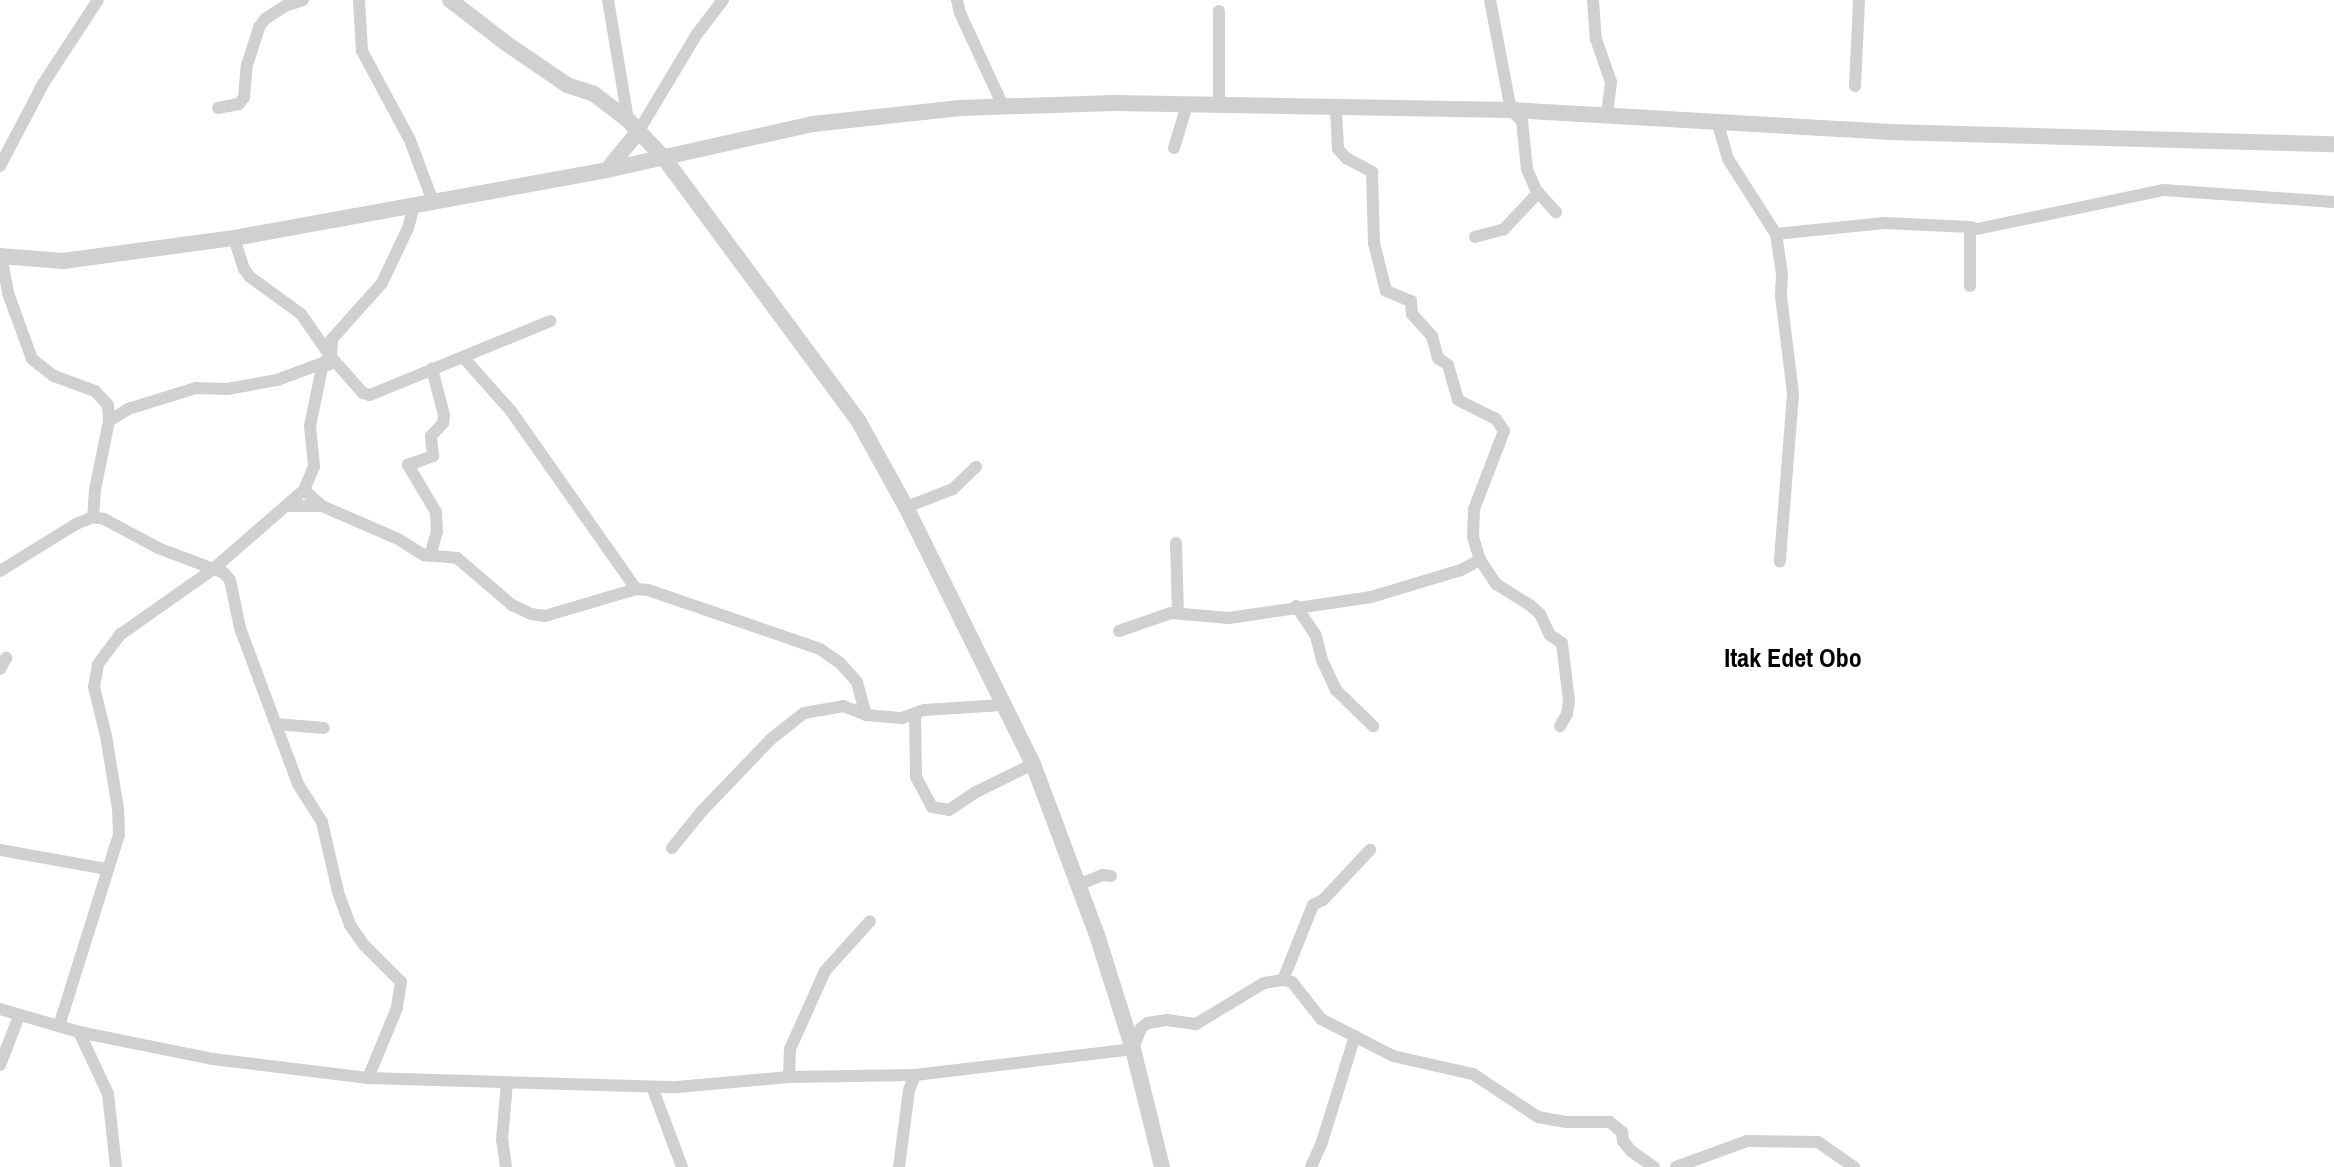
<!DOCTYPE html>
<style>
body{margin:0}
#map{position:relative;width:2334px;height:1167px;overflow:hidden;background:#fff;font-family:"Archivo Narrow",sans-serif}
div>[style]{position:absolute}
.minor>*{height:12px;margin:-6px;padding:0 6px;transform-origin:6px;border-radius:6px;background:#d0d0d0}
.tertiary>*{height:16px;margin:-8px;padding:0 8px;transform-origin:8px;border-radius:8px;background:#d0d0d0}
span{translate:-50% -50%;white-space:nowrap;text-align:center;line-height:1.15;-webkit-text-stroke:7px #fff;paint-order:stroke}
.quarter-label{font-size:26px;color:#000;font-weight:700}
</style>
<div id="map">
<div class="minor">
<i style="left:359px;top:0;width:51px;rotate:86.6deg"></i>
<i style="left:362px;top:51px;width:101px;rotate:61.7deg"></i>
<i style="left:410px;top:140px;width:66px;rotate:69.6deg"></i>
<i style="left:608px;top:0;width:122px;rotate:80.5deg"></i>
<i style="left:957px;top:0;width:13px;rotate:77deg"></i>
<i style="left:960px;top:13px;width:102px;rotate:65.2deg"></i>
<i style="left:1490px;top:0;width:112px;rotate:79.2deg"></i>
<i style="left:1511px;top:110px;width:16px;rotate:45deg"></i>
<i style="left:1522px;top:121px;width:48px;rotate:84.1deg"></i>
<i style="left:1527px;top:169px;width:23px;rotate:67deg"></i>
<i style="left:1536px;top:190px;width:30px;rotate:48deg"></i>
<i style="left:1593px;top:0;width:39px;rotate:86deg"></i>
<i style="left:1596px;top:39px;width:46px;rotate:70.8deg"></i>
<i style="left:1611px;top:82px;width:34px;rotate:97deg"></i>
<i style="left:1219px;top:11px;width:95px;rotate:90deg"></i>
<i style="left:1855px;top:86px;width:86px;rotate:-87.3deg"></i>
<i style="left:218px;top:108px;width:21px;rotate:-11deg"></i>
<i style="left:239px;top:104px;width:9px;rotate:-54deg"></i>
<i style="left:244px;top:97px;width:32px;rotate:-85deg"></i>
<i style="left:247px;top:65px;width:40px;rotate:-72deg"></i>
<i style="left:259px;top:27px;width:10px;rotate:-53deg"></i>
<i style="left:265px;top:19px;width:24px;rotate:-33deg"></i>
<i style="left:285px;top:6px;width:19px;rotate:-18deg"></i>
<i style="left:1336px;top:109px;width:40px;rotate:87.1deg"></i>
<i style="left:1338px;top:149px;width:12px;rotate:48deg"></i>
<i style="left:1346px;top:158px;width:30px;rotate:28deg"></i>
<i style="left:1372px;top:172px;width:71px;rotate:88.4deg"></i>
<i style="left:1374px;top:243px;width:49px;rotate:76deg"></i>
<i style="left:1386px;top:291px;width:27px;rotate:22deg"></i>
<i style="left:1411px;top:301px;width:13px;rotate:86deg"></i>
<i style="left:1412px;top:314px;width:30px;rotate:48deg"></i>
<i style="left:1432px;top:336px;width:23px;rotate:75deg"></i>
<i style="left:1438px;top:358px;width:12px;rotate:35deg"></i>
<i style="left:1448px;top:365px;width:36px;rotate:74deg"></i>
<i style="left:1458px;top:400px;width:42px;rotate:26.6deg"></i>
<i style="left:1496px;top:419px;width:14px;rotate:56deg"></i>
<i style="left:1504px;top:431px;width:84px;rotate:111deg"></i>
<i style="left:1474px;top:509px;width:28px;rotate:92deg"></i>
<i style="left:1473px;top:537px;width:24px;rotate:73deg"></i>
<i style="left:1480px;top:560px;width:29px;rotate:56deg"></i>
<i style="left:1496px;top:584px;width:40px;rotate:32deg"></i>
<i style="left:1530px;top:605px;width:13px;rotate:42deg"></i>
<i style="left:1540px;top:614px;width:23px;rotate:65deg"></i>
<i style="left:1550px;top:635px;width:14px;rotate:34deg"></i>
<i style="left:1562px;top:643px;width:58px;rotate:83.1deg"></i>
<i style="left:1569px;top:701px;width:13px;rotate:99deg"></i>
<i style="left:1567px;top:714px;width:14px;rotate:120deg"></i>
<i style="left:1718px;top:124px;width:36px;rotate:74deg"></i>
<i style="left:1728px;top:159px;width:89px;rotate:57.4deg"></i>
<i style="left:1776px;top:234px;width:40px;rotate:81.5deg"></i>
<i style="left:1782px;top:274px;width:22px;rotate:93deg"></i>
<i style="left:1781px;top:296px;width:99px;rotate:83deg"></i>
<i style="left:1793px;top:394px;width:168px;rotate:94.5deg"></i>
<i style="left:638px;top:132px;width:114px;rotate:-59deg"></i>
<i style="left:697px;top:34px;width:43px;rotate:-52.6deg"></i>
<i style="left:1174px;top:148px;width:45px;rotate:-73.2deg"></i>
<i style="left:0;top:166px;width:93px;rotate:-62.3deg"></i>
<i style="left:43px;top:84px;width:100px;rotate:-56.8deg"></i>
<i style="left:414px;top:206px;width:23px;rotate:105deg"></i>
<i style="left:408px;top:228px;width:61px;rotate:115.3deg"></i>
<i style="left:382px;top:283px;width:75px;rotate:131.8deg"></i>
<i style="left:332px;top:339px;width:18px;rotate:93deg"></i>
<i style="left:331px;top:357px;width:48px;rotate:48.4deg"></i>
<i style="left:363px;top:393px;width:7px;rotate:16deg"></i>
<i style="left:370px;top:395px;width:195px;rotate:-22.3deg"></i>
<i style="left:1970px;top:227px;width:7px;rotate:16deg"></i>
<i style="left:1977px;top:229px;width:190px;rotate:-11.8deg"></i>
<i style="left:2163px;top:190px;width:171px;rotate:4deg"></i>
<i style="left:1776px;top:234px;width:109px;rotate:-5.8deg"></i>
<i style="left:1884px;top:223px;width:86px;rotate:2.7deg"></i>
<i style="left:1970px;top:227px;width:59px;rotate:90deg"></i>
<i style="left:1475px;top:237px;width:30px;rotate:-15deg"></i>
<i style="left:1504px;top:229px;width:50px;rotate:-46.6deg"></i>
<i style="left:1px;top:256px;width:38px;rotate:79deg"></i>
<i style="left:8px;top:293px;width:70px;rotate:70deg"></i>
<i style="left:32px;top:359px;width:28px;rotate:38deg"></i>
<i style="left:54px;top:376px;width:44px;rotate:20.1deg"></i>
<i style="left:95px;top:391px;width:19px;rotate:47deg"></i>
<i style="left:108px;top:405px;width:16px;rotate:86deg"></i>
<i style="left:109px;top:421px;width:70px;rotate:101.5deg"></i>
<i style="left:95px;top:490px;width:27px;rotate:94deg"></i>
<i style="left:463px;top:357px;width:72px;rotate:48.4deg"></i>
<i style="left:511px;top:411px;width:218px;rotate:54.9deg"></i>
<i style="left:109px;top:421px;width:22px;rotate:-32deg"></i>
<i style="left:128px;top:409px;width:71px;rotate:-17.2deg"></i>
<i style="left:196px;top:388px;width:31px;rotate:2deg"></i>
<i style="left:227px;top:389px;width:51px;rotate:-10.2deg"></i>
<i style="left:277px;top:380px;width:49px;rotate:-20.3deg"></i>
<i style="left:323px;top:363px;width:6px;rotate:18deg"></i>
<i style="left:304px;top:490px;width:24px;rotate:42deg"></i>
<i style="left:322px;top:506px;width:83px;rotate:23.5deg"></i>
<i style="left:398px;top:539px;width:31px;rotate:32deg"></i>
<i style="left:424px;top:555px;width:33px;rotate:5deg"></i>
<i style="left:457px;top:558px;width:72px;rotate:40.5deg"></i>
<i style="left:512px;top:605px;width:21px;rotate:25deg"></i>
<i style="left:531px;top:614px;width:14px;rotate:8deg"></i>
<i style="left:545px;top:616px;width:95px;rotate:-16.5deg"></i>
<i style="left:636px;top:589px;width:12px;rotate:5deg"></i>
<i style="left:648px;top:590px;width:182px;rotate:18.9deg"></i>
<i style="left:820px;top:649px;width:24px;rotate:35deg"></i>
<i style="left:840px;top:663px;width:25px;rotate:48deg"></i>
<i style="left:857px;top:682px;width:34px;rotate:75deg"></i>
<i style="left:286px;top:506px;width:36px"></i>
<i style="left:906px;top:507px;width:50px;rotate:-21deg"></i>
<i style="left:953px;top:489px;width:32px;rotate:-44deg"></i>
<i style="left:1176px;top:543px;width:70px;rotate:88.4deg"></i>
<i style="left:430px;top:556px;width:25px;rotate:-74deg"></i>
<i style="left:437px;top:532px;width:20px;rotate:-93deg"></i>
<i style="left:436px;top:512px;width:55px;rotate:-120.8deg"></i>
<i style="left:408px;top:465px;width:27px;rotate:-20deg"></i>
<i style="left:433px;top:456px;width:20px;rotate:-96deg"></i>
<i style="left:431px;top:436px;width:18px;rotate:-47deg"></i>
<i style="left:443px;top:423px;width:8px;rotate:-83deg"></i>
<i style="left:444px;top:415px;width:48px;rotate:-104.6deg"></i>
<i style="left:0;top:571px;width:89px;rotate:-31.7deg"></i>
<i style="left:76px;top:524px;width:18px;rotate:-22deg"></i>
<i style="left:93px;top:517px;width:11px;rotate:10deg"></i>
<i style="left:104px;top:519px;width:61px;rotate:28.2deg"></i>
<i style="left:158px;top:548px;width:71px;rotate:20.7deg"></i>
<i style="left:224px;top:573px;width:9px;rotate:49deg"></i>
<i style="left:230px;top:580px;width:49px;rotate:78.2deg"></i>
<i style="left:240px;top:628px;width:166px;rotate:69.6deg"></i>
<i style="left:298px;top:784px;width:45px;rotate:57.7deg"></i>
<i style="left:322px;top:822px;width:72px;rotate:77.1deg"></i>
<i style="left:338px;top:892px;width:35px;rotate:70deg"></i>
<i style="left:350px;top:925px;width:24px;rotate:55deg"></i>
<i style="left:364px;top:945px;width:52px;rotate:45deg"></i>
<i style="left:401px;top:982px;width:26px;rotate:99deg"></i>
<i style="left:397px;top:1008px;width:76px;rotate:112.5deg"></i>
<i style="left:1296px;top:606px;width:36px;rotate:56deg"></i>
<i style="left:1316px;top:636px;width:25px;rotate:76deg"></i>
<i style="left:1322px;top:660px;width:33px;rotate:65deg"></i>
<i style="left:1336px;top:690px;width:52px;rotate:44.2deg"></i>
<i style="left:1119px;top:631px;width:55px;rotate:-19.1deg"></i>
<i style="left:1171px;top:613px;width:58px;rotate:4.9deg"></i>
<i style="left:1229px;top:618px;width:144px;rotate:-8.4deg"></i>
<i style="left:1371px;top:597px;width:94px;rotate:-16.7deg"></i>
<i style="left:1461px;top:570px;width:21px;rotate:-28deg"></i>
<i style="left:0;top:669px;width:13px;rotate:-61deg"></i>
<i style="left:915px;top:713px;width:64px;rotate:89.1deg"></i>
<i style="left:916px;top:777px;width:34px;rotate:62deg"></i>
<i style="left:932px;top:807px;width:17px;rotate:10deg"></i>
<i style="left:949px;top:810px;width:30px;rotate:-34deg"></i>
<i style="left:974px;top:793px;width:66px;rotate:-26.2deg"></i>
<i style="left:276px;top:724px;width:48px;rotate:4.8deg"></i>
<i style="left:672px;top:848px;width:46px;rotate:-51.1deg"></i>
<i style="left:701px;top:812px;width:101px;rotate:-46.2deg"></i>
<i style="left:771px;top:739px;width:42px;rotate:-38.2deg"></i>
<i style="left:804px;top:713px;width:40px;rotate:-10deg"></i>
<i style="left:843px;top:706px;width:25px;rotate:21deg"></i>
<i style="left:866px;top:715px;width:36px;rotate:5deg"></i>
<i style="left:902px;top:718px;width:23px;rotate:-20deg"></i>
<i style="left:924px;top:710px;width:79px;rotate:-3.6deg"></i>
<i style="left:0;top:850px;width:109px;rotate:10.1deg"></i>
<i style="left:1078px;top:885px;width:27px;rotate:-22deg"></i>
<i style="left:1103px;top:875px;width:8px;rotate:7deg"></i>
<i style="left:1283px;top:980px;width:81px;rotate:-68.2deg"></i>
<i style="left:1313px;top:905px;width:11px;rotate:-27deg"></i>
<i style="left:1323px;top:900px;width:69px;rotate:-46.8deg"></i>
<i style="left:0;top:1009px;width:82px;rotate:16.2deg"></i>
<i style="left:79px;top:1032px;width:137px;rotate:11.4deg"></i>
<i style="left:213px;top:1059px;width:156px;rotate:7deg"></i>
<i style="left:368px;top:1078px;width:309px;rotate:1.7deg"></i>
<i style="left:677px;top:1087px;width:112px;rotate:-5.1deg"></i>
<i style="left:789px;top:1077px;width:126px;rotate:-0.9deg"></i>
<i style="left:915px;top:1075px;width:220px;rotate:-6.8deg"></i>
<i style="left:1133px;top:1049px;width:22px;rotate:-69deg"></i>
<i style="left:1141px;top:1028px;width:9px;rotate:-36deg"></i>
<i style="left:1148px;top:1023px;width:19px;rotate:-9deg"></i>
<i style="left:1167px;top:1020px;width:29px;rotate:8deg"></i>
<i style="left:1196px;top:1024px;width:79px;rotate:-31.1deg"></i>
<i style="left:1264px;top:983px;width:19px;rotate:-9deg"></i>
<i style="left:1283px;top:980px;width:9px;rotate:13deg"></i>
<i style="left:1292px;top:982px;width:47px;rotate:51.9deg"></i>
<i style="left:1321px;top:1019px;width:81px;rotate:27.2deg"></i>
<i style="left:1393px;top:1056px;width:82px;rotate:12.7deg"></i>
<i style="left:1473px;top:1074px;width:78px;rotate:33.5deg"></i>
<i style="left:1538px;top:1117px;width:29px;rotate:10deg"></i>
<i style="left:1567px;top:1122px;width:43px"></i>
<i style="left:1610px;top:1122px;width:16px;rotate:40deg"></i>
<i style="left:1622px;top:1132px;width:9px;rotate:84deg"></i>
<i style="left:1623px;top:1141px;width:13px;rotate:51deg"></i>
<i style="left:1631px;top:1151px;width:28px;rotate:35deg"></i>
<i style="left:59px;top:1026px;width:200px;rotate:-72.6deg"></i>
<i style="left:119px;top:835px;width:26px;rotate:-92deg"></i>
<i style="left:118px;top:809px;width:74px;rotate:-99.3deg"></i>
<i style="left:106px;top:736px;width:50px;rotate:-103.8deg"></i>
<i style="left:94px;top:687px;width:23px;rotate:-80deg"></i>
<i style="left:98px;top:664px;width:38px;rotate:-53deg"></i>
<i style="left:121px;top:634px;width:111px;rotate:-35.1deg"></i>
<i style="left:212px;top:570px;width:122px;rotate:-41deg"></i>
<i style="left:304px;top:490px;width:26px;rotate:-67deg"></i>
<i style="left:314px;top:466px;width:40px;rotate:-95.7deg"></i>
<i style="left:310px;top:426px;width:64px;rotate:-78.3deg"></i>
<i style="left:323px;top:363px;width:10px;rotate:-37deg"></i>
<i style="left:331px;top:357px;width:52px;rotate:-124.9deg"></i>
<i style="left:301px;top:314px;width:63px;rotate:-144deg"></i>
<i style="left:250px;top:277px;width:10px;rotate:-127deg"></i>
<i style="left:244px;top:269px;width:33px;rotate:-108deg"></i>
<i style="left:79px;top:1032px;width:68px;rotate:64.9deg"></i>
<i style="left:108px;top:1094px;width:73px;rotate:83.7deg"></i>
<i style="left:0;top:1065px;width:53px;rotate:-68.8deg"></i>
<i style="left:789px;top:1077px;width:28px;rotate:-88deg"></i>
<i style="left:790px;top:1049px;width:85px;rotate:-65.8deg"></i>
<i style="left:825px;top:971px;width:67px;rotate:-48deg"></i>
<i style="left:652px;top:1087px;width:85px;rotate:69.4deg"></i>
<i style="left:506px;top:1167px;width:27px;rotate:-98deg"></i>
<i style="left:502px;top:1140px;width:57px;rotate:-85deg"></i>
<i style="left:899px;top:1167px;width:78px;rotate:-82.6deg"></i>
<i style="left:909px;top:1090px;width:16px;rotate:-68deg"></i>
<i style="left:1311px;top:1167px;width:27px;rotate:-66deg"></i>
<i style="left:1322px;top:1142px;width:111px;rotate:-72.7deg"></i>
<i style="left:1676px;top:1167px;width:76px;rotate:-20.1deg"></i>
<i style="left:1747px;top:1141px;width:71px;rotate:0.8deg"></i>
<i style="left:1818px;top:1142px;width:44px;rotate:34.8deg"></i>
</div>
<div class="tertiary">
<i style="left:450px;top:0;width:72px;rotate:37.7deg"></i>
<i style="left:507px;top:44px;width:73px;rotate:34.3deg"></i>
<i style="left:567px;top:85px;width:28px;rotate:18deg"></i>
<i style="left:594px;top:94px;width:43px;rotate:37.4deg"></i>
<i style="left:628px;top:120px;width:52px;rotate:46.5deg"></i>
<i style="left:664px;top:158px;width:328px;rotate:53.5deg"></i>
<i style="left:859px;top:422px;width:97px;rotate:61.1deg"></i>
<i style="left:906px;top:507px;width:287px;rotate:63.7deg"></i>
<i style="left:1033px;top:764px;width:183px;rotate:69.5deg"></i>
<i style="left:1097px;top:935px;width:120px;rotate:72.5deg"></i>
<i style="left:1133px;top:1049px;width:122px;rotate:76.2deg"></i>
<i style="left:607px;top:170px;width:49px;rotate:-50.8deg"></i>
<i style="left:0;top:256px;width:63px;rotate:4.5deg"></i>
<i style="left:63px;top:261px;width:173px;rotate:-7.7deg"></i>
<i style="left:234px;top:238px;width:379px;rotate:-10.3deg"></i>
<i style="left:607px;top:170px;width:211px;rotate:-12.6deg"></i>
<i style="left:813px;top:124px;width:148px;rotate:-6.2deg"></i>
<i style="left:960px;top:108px;width:154px;rotate:-1.9deg"></i>
<i style="left:1114px;top:103px;width:397px;rotate:1deg"></i>
<i style="left:1511px;top:110px;width:381px;rotate:3.3deg"></i>
<i style="left:1891px;top:132px;width:443px;rotate:1.6deg"></i>
</div>
<div class="quarter-label">
<span style="left:1793px;top:658px">Itak Edet Obo</span>
</div>
</div>
